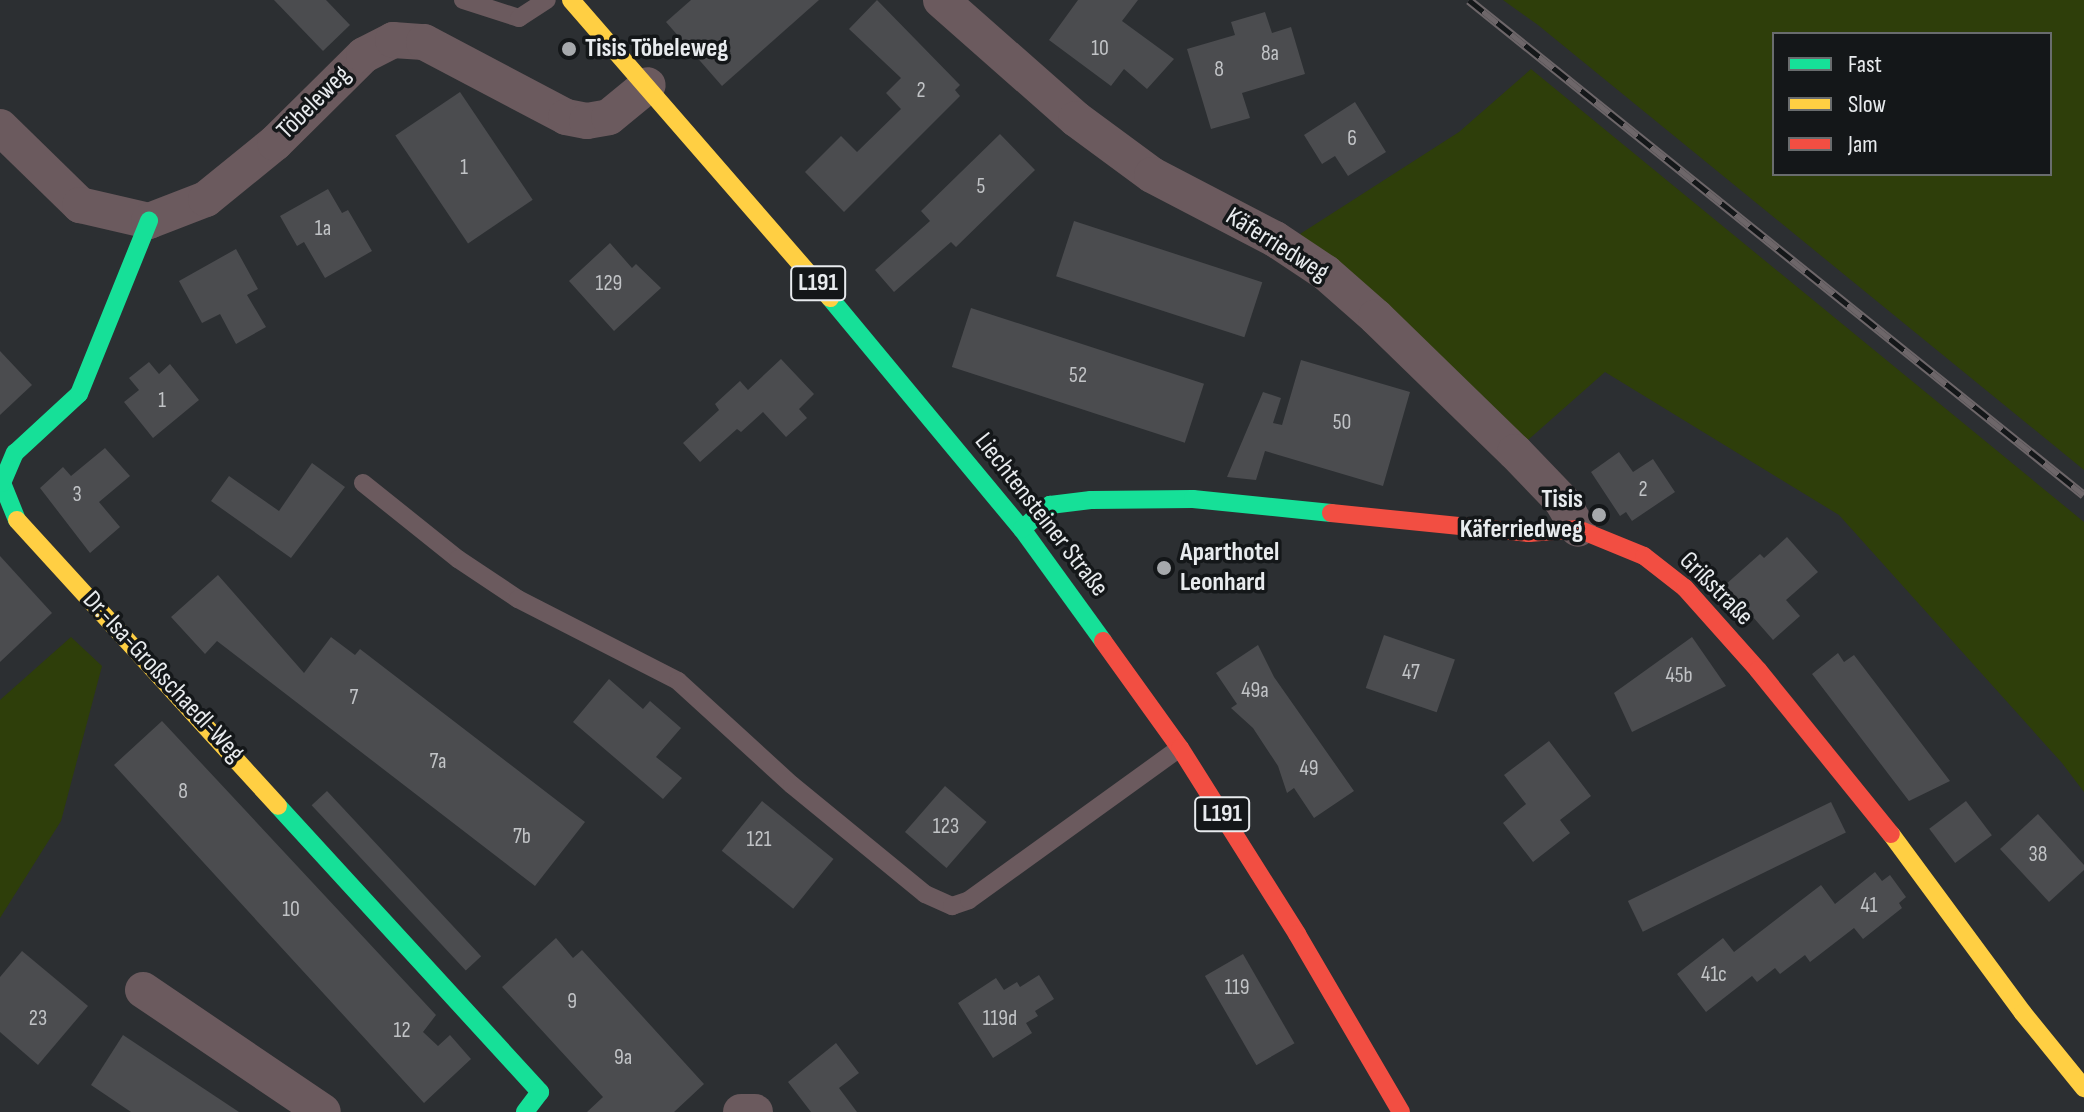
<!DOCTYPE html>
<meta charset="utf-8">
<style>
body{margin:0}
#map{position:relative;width:2084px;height:1112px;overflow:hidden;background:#2c2f32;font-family:"Sofia Sans Condensed",sans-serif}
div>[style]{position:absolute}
.green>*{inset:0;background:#2e3e0a}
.building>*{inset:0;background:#4b4c4f;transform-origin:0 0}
.lane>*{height:18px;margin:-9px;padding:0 9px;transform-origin:9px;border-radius:9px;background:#6b5a5e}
.street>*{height:36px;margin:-18px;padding:0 18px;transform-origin:18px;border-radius:18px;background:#6b5a5e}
.fast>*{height:18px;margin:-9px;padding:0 9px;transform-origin:9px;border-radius:9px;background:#16e098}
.slow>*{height:18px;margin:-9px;padding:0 9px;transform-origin:9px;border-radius:9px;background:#ffcf43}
.jam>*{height:18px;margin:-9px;padding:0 9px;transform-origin:9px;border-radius:9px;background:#f24e42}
.rail>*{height:9px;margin-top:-4.5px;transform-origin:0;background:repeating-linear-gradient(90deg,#141719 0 18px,#6d6669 0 36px);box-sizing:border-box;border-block:2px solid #6d6669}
.dots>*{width:22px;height:22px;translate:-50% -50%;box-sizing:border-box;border:4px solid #141719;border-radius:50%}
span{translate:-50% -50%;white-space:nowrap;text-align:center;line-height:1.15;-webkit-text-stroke:7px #141719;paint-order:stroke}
.number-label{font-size:22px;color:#c1c3c6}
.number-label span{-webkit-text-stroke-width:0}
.shield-label span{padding:2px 6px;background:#141719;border:2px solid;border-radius:6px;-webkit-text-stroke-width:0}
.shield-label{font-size:24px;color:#e8ebee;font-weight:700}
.poi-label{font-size:26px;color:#e8ebee;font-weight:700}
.left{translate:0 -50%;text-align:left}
.right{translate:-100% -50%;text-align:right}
.street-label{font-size:26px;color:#e8ebee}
.legend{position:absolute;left:1772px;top:32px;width:280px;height:144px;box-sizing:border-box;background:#141719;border:2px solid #696c6e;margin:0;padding:10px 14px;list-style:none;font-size:24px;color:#e8ebee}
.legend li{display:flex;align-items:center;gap:16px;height:40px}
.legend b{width:40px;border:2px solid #696c6e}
</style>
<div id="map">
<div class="green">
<i style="clip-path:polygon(evenodd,1503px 0,2084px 0,2084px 470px,1538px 25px,1503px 0,1774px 34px,2050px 34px,2050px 174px,1774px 174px,1774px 34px)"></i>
<i style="clip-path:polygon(1531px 69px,2084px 522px,2084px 792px,2062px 763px,1839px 515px,1605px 372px,1520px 447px,1300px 234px,1459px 132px)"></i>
<i style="clip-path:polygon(71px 637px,102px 666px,61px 821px,0 918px,0 700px)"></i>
</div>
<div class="building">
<i style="clip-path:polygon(274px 0,326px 0,350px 25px,323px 51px)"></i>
<i style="clip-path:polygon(691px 0,819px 0,722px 86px,666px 22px)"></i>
<i style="clip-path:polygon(877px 0,960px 85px,955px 90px,960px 96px,844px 212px,805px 172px,841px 136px,857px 152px,901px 109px,886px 93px,901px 78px,849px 29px)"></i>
<i style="clip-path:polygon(1078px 0,1138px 0,1122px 21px,1174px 59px,1147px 89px,1124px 69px,1111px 86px,1049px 40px)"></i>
<i style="clip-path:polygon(1265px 12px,1272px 33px,1291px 27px,1305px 74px,1242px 93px,1250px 118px,1211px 129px,1187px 49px,1235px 35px,1231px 22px)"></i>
<i style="left:460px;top:92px;width:130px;height:78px;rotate:56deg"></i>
<i style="clip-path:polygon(1355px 102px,1386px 152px,1348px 176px,1335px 156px,1322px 164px,1304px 135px)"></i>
<i style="clip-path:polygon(1000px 134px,1035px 170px,956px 247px,951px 242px,894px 292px,875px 270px,930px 221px,921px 211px)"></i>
<i style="clip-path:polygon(328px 189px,342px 213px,348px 210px,372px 251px,325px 278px,304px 242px,297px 246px,280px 216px)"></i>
<i style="left:1074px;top:221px;width:198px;height:58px;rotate:18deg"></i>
<i style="clip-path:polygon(610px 243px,632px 268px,636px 264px,661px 288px,614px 331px,569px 281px)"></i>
<i style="clip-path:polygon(236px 249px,258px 289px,247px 295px,266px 327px,236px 344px,220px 314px,202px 323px,179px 281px)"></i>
<i style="left:971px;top:308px;width:245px;height:62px;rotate:18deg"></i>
<i style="clip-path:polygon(0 351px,32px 385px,0 415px)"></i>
<i style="clip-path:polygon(781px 359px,814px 394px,799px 409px,807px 418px,786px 437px,763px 412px,741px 432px,737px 429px,700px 462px,683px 443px,719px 410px,715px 404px,740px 381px,748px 390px)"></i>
<i style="clip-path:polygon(1301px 360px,1410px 392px,1383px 486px,1265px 451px,1256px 480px,1227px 477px,1263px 392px,1281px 398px,1273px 423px,1282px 425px)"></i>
<i style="clip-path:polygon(149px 362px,159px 374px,170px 364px,199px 400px,153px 438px,124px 402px,139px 390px,129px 378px)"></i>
<i style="clip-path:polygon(105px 448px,130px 476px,99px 502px,120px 527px,90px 553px,40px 488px,63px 467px,71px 476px)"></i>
<i style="clip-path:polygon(1619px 452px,1633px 472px,1653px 459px,1675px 492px,1632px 521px,1626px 512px,1620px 516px,1591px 472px)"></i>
<i style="clip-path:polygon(312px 463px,345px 487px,291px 558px,211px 501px,229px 476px,279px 511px)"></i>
<i style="clip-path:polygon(1787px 537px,1818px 572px,1786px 600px,1800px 616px,1773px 640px,1725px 585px,1760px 554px,1764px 558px)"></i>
<i style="clip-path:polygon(0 556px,52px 613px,0 662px)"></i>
<i style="clip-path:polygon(218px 575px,304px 673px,331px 637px,355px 655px,360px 649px,585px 822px,535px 886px,217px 641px,205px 654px,171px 617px)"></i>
<i style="left:1384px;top:635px;width:75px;height:56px;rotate:19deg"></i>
<i style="clip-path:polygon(1692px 637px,1726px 686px,1632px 732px,1614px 693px)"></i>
<i style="clip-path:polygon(1258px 645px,1274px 677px,1354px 791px,1314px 818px,1294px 788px,1287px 793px,1278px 766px,1253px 728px,1231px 708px,1237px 704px,1216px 673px)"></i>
<i style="clip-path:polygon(1838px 653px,1844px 662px,1854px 655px,1950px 781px,1909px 801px,1812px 674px)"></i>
<i style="clip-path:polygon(609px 679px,643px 709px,650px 701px,681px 728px,656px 757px,682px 778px,663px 799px,573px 722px)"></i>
<i style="clip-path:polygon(162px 721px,436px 1015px,423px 1032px,438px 1046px,450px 1035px,471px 1059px,424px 1103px,114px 765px)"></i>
<i style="clip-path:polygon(1549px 741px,1591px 796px,1560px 820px,1570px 833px,1533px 862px,1503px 823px,1526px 804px,1504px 775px)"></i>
<i style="left:945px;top:786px;width:55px;height:61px;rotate:41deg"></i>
<i style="left:327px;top:791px;width:226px;height:21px;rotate:47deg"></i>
<i style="left:762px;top:801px;width:92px;height:64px;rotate:39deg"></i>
<i style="left:1966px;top:801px;width:43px;height:46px;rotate:53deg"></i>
<i style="left:1831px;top:802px;width:34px;height:226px;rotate:64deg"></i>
<i style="clip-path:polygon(2038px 814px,2084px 865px,2084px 870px,2049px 902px,2000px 849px)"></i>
<i style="clip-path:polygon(1875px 872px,1882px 881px,1890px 875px,1906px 897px,1899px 903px,1902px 908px,1863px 939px,1854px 928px,1810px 962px,1805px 955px,1780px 974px,1775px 968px,1757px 982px,1752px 976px,1706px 1012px,1677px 974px,1723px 938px,1734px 952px,1821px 885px,1835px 904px)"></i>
<i style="clip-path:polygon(556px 938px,573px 958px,582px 950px,704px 1084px,674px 1112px,587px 1112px,603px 1097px,502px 987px)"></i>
<i style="clip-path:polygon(22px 951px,88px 1006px,38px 1065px,0 1032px,0 977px)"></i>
<i style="left:1243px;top:954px;width:103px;height:44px;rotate:60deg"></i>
<i style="clip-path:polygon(1039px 975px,1054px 999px,1035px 1011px,1038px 1016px,1026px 1023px,1032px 1033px,993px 1058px,958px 1003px,996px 978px,1004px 990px,1017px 982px,1020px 987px)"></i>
<i style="clip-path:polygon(123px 1035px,239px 1112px,131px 1112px,91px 1085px)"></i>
<i style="clip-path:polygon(836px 1043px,859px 1073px,839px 1088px,857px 1112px,811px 1112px,788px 1082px)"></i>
</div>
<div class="lane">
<i style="left:463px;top:0;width:59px;rotate:17.8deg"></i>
<i style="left:519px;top:18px;width:33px;rotate:-33deg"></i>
<i style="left:363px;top:483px;width:122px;rotate:38.7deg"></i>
<i style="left:458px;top:559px;width:72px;rotate:33.7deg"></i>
<i style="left:518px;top:599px;width:180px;rotate:27.1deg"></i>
<i style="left:678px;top:681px;width:154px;rotate:42.4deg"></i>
<i style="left:792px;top:785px;width:172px;rotate:39.3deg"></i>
<i style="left:925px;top:894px;width:30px;rotate:24deg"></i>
<i style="left:952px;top:906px;width:18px;rotate:-19deg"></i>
<i style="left:969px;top:900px;width:260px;rotate:-35.8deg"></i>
</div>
<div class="street">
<i style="left:941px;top:0;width:180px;rotate:41.4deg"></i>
<i style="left:1076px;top:119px;width:94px;rotate:36.4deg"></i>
<i style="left:1152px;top:175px;width:139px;rotate:27.5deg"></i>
<i style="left:1275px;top:239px;width:61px;rotate:33.7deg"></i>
<i style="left:1326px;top:273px;width:67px;rotate:41.3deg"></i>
<i style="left:1376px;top:317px;width:194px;rotate:44.2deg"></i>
<i style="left:1515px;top:452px;width:68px;rotate:46.2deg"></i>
<i style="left:1562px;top:501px;width:32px;rotate:60deg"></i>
<i style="left:0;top:127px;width:112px;rotate:44.3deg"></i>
<i style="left:80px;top:205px;width:71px;rotate:13.1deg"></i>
<i style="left:149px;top:221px;width:61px;rotate:-21.1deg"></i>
<i style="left:206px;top:199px;width:89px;rotate:-39.1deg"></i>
<i style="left:275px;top:143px;width:125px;rotate:-44.7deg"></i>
<i style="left:364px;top:55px;width:33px;rotate:-27deg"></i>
<i style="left:393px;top:40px;width:31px;rotate:4deg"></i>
<i style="left:424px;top:42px;width:161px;rotate:27.8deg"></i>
<i style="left:566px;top:117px;width:21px;rotate:11deg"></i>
<i style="left:587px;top:121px;width:22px;rotate:-10deg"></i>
<i style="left:609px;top:117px;width:50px;rotate:-39.4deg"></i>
<i style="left:143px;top:990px;width:217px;rotate:34.1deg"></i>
<i style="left:741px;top:1112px;width:14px"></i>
</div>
<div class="fast">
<i style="left:830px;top:298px;width:300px;rotate:50.3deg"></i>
<i style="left:1022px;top:529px;width:138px;rotate:54.1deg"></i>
<i style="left:17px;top:520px;width:40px;rotate:-112deg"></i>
<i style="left:2px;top:483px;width:33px;rotate:-67deg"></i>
<i style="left:15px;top:453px;width:87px;rotate:-42.7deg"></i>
<i style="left:79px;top:394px;width:187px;rotate:-68deg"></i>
<i style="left:1022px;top:529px;width:37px;rotate:-41deg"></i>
<i style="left:1050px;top:505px;width:41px;rotate:-7deg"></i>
<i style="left:1091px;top:500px;width:102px;rotate:-0.6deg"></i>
<i style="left:1193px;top:499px;width:139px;rotate:5.8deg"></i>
<i style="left:278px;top:806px;width:388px;rotate:47.5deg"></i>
<i style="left:540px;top:1092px;width:25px;rotate:127deg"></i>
</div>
<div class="slow">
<i style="left:571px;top:0;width:395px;rotate:49deg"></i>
<i style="left:17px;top:520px;width:387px;rotate:47.6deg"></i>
<i style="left:1891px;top:834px;width:222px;rotate:53.6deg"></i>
<i style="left:2023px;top:1013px;width:97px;rotate:50.9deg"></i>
</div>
<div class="jam">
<i style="left:1331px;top:513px;width:199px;rotate:5.8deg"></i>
<i style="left:1529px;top:533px;width:49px;rotate:-4.7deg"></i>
<i style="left:1578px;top:529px;width:71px;rotate:22.2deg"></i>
<i style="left:1644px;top:556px;width:52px;rotate:38deg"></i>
<i style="left:1685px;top:588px;width:110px;rotate:48.3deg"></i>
<i style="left:1758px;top:670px;width:211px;rotate:51deg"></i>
<i style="left:1103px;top:641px;width:132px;rotate:54.3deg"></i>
<i style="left:1180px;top:748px;width:220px;rotate:57.8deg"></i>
<i style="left:1297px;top:934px;width:206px;rotate:59.7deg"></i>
</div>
<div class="rail">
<i style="left:1469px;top:0;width:789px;rotate:38.83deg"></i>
</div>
<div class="dots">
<i style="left:569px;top:49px;background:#a6a9ac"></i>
<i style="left:1599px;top:515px;background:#a6a9ac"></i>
<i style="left:1164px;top:568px;background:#a6a9ac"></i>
</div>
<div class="number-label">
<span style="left:1100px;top:49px">10</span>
<span style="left:1270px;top:54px">8a</span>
<span style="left:1219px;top:70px">8</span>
<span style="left:921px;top:91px">2</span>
<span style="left:1352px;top:139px">6</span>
<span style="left:464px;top:168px">1</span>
<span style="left:981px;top:187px">5</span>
<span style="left:323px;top:229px">1a</span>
<span style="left:609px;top:284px">129</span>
<span style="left:1078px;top:376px">52</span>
<span style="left:162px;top:401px">1</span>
<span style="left:1342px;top:423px">50</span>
<span style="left:1643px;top:490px">2</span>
<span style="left:77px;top:495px">3</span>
<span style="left:1411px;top:673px">47</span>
<span style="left:1679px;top:676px">45b</span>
<span style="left:1255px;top:691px">49a</span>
<span style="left:354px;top:698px">7</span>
<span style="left:438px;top:762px">7a</span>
<span style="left:1309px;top:769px">49</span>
<span style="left:183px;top:792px">8</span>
<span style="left:946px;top:827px">123</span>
<span style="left:522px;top:837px">7b</span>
<span style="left:759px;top:840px">121</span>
<span style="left:2038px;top:855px">38</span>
<span style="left:1869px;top:906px">41</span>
<span style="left:291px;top:910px">10</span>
<span style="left:1714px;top:975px">41c</span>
<span style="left:1237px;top:988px">119</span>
<span style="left:572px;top:1002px">9</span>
<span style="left:38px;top:1019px">23</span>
<span style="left:1000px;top:1019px">119d</span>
<span style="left:402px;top:1031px">12</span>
<span style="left:623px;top:1058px">9a</span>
</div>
<div class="shield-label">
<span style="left:818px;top:283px">L191</span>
<span style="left:1222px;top:814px">L191</span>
</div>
<div class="poi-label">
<span class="left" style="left:585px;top:49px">Tisis Töbeleweg</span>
<span class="right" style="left:1583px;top:515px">Tisis<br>Käferriedweg</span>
<span class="left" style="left:1180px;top:568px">Aparthotel<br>Leonhard</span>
</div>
<div class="street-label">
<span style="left:314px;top:103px;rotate:-45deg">Töbeleweg</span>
<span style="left:1277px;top:245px;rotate:32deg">Käferriedweg</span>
<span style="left:1041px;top:515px;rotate:52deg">Liechtensteiner Straße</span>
<span style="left:1716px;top:589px;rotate:45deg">Grißstraße</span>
<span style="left:163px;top:677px;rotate:47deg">Dr.-Isa-Großschaedl-Weg</span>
</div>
<ul class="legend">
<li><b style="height:10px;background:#16e098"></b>Fast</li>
<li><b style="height:10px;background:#ffcf43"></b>Slow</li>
<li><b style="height:10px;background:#f24e42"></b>Jam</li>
</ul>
</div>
